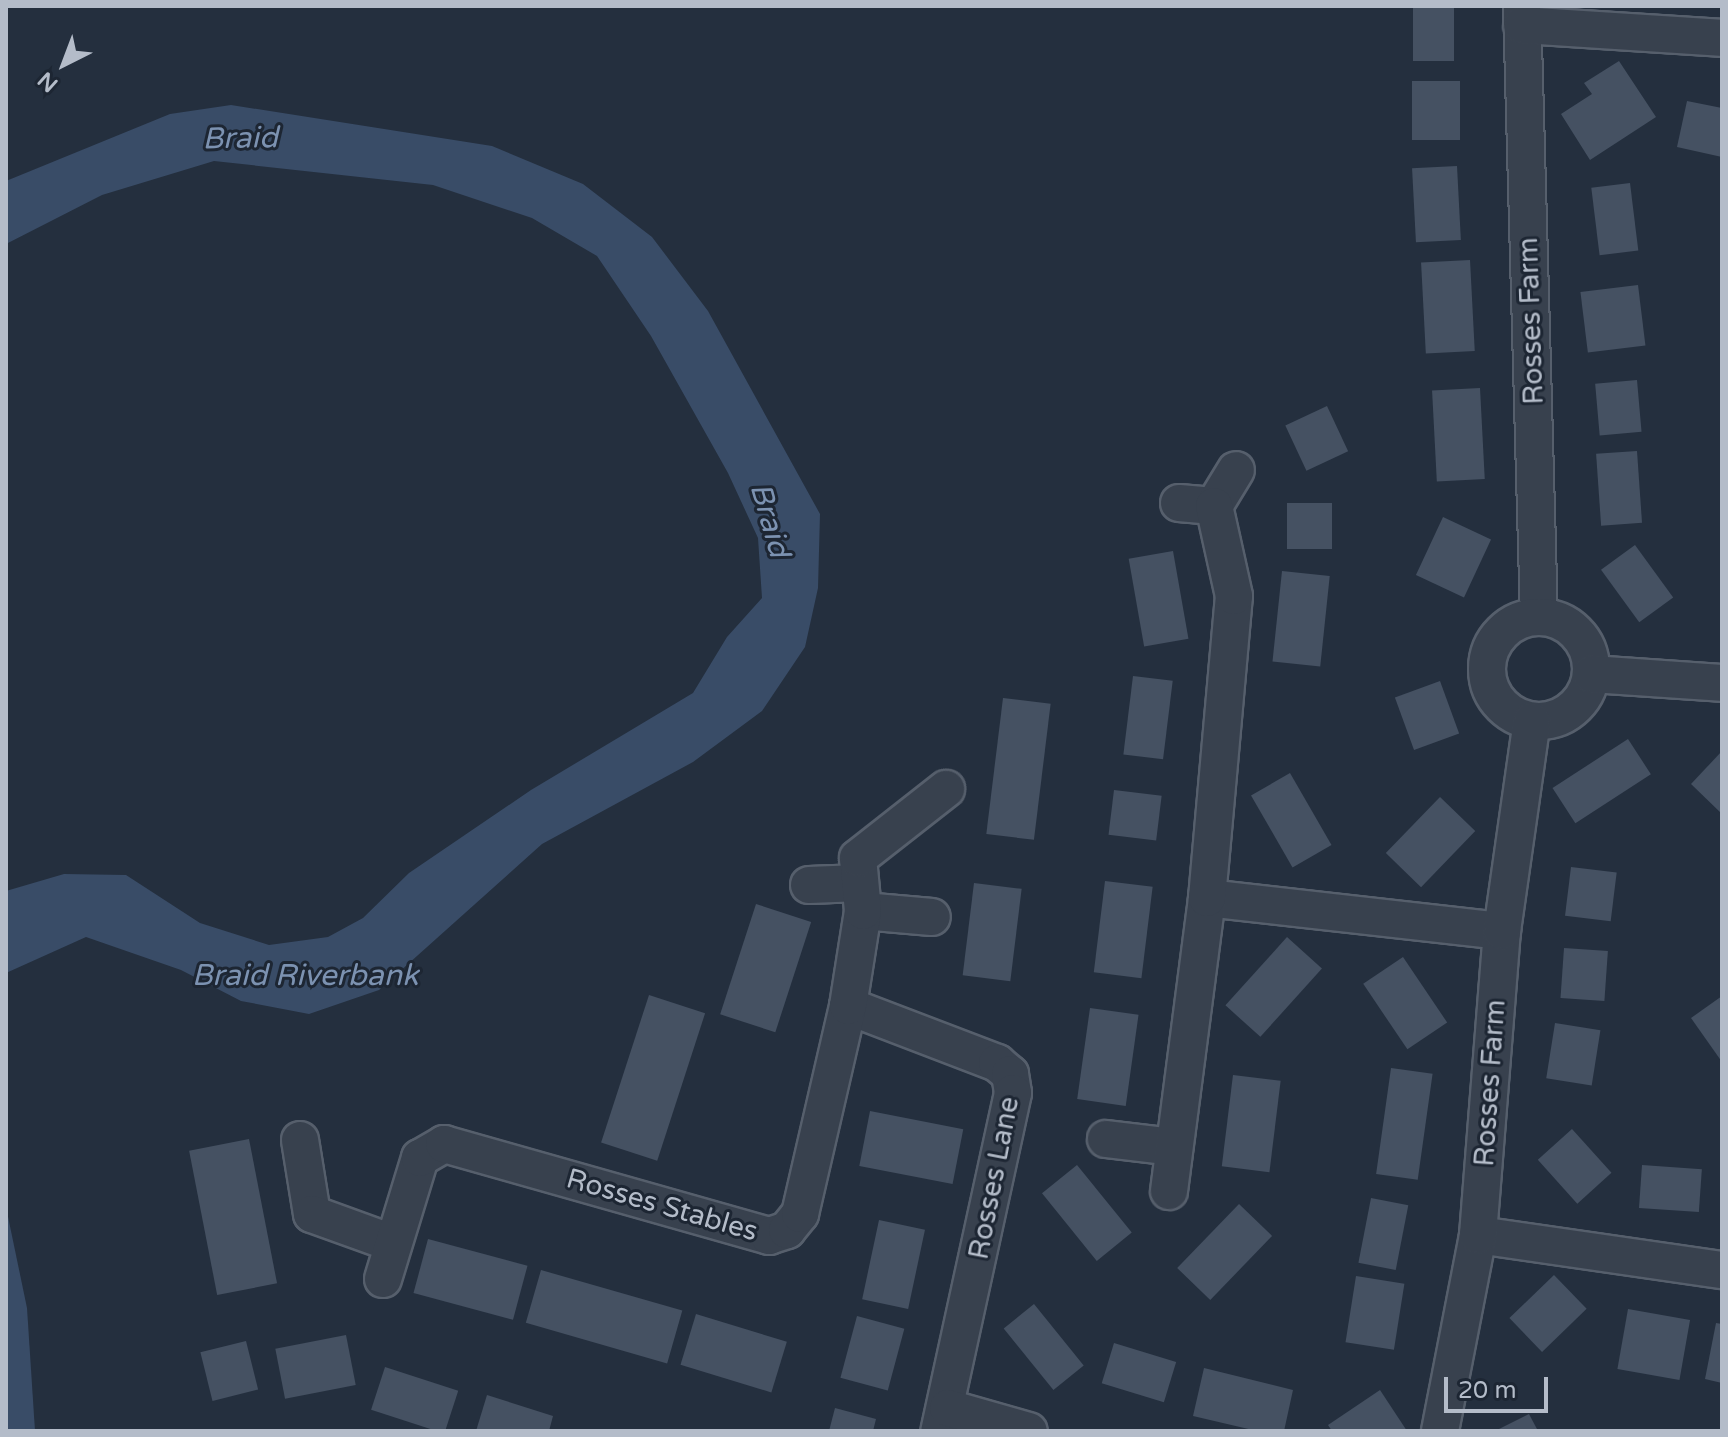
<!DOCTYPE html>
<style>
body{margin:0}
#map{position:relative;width:1728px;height:1437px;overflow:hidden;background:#242f3e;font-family:"Varela Round",sans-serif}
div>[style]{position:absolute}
.water>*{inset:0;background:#394c67}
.building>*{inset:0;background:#455162;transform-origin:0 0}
.roads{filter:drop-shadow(2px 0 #565f6c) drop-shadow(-2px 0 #565f6c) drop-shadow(0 2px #565f6c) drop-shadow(0 -2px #565f6c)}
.minor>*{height:36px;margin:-18px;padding:0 18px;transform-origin:18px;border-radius:18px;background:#38414e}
.minor>.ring{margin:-18px;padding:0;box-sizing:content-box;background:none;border:36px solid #38414e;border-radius:50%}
span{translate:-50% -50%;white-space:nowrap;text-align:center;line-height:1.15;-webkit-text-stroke:6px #1d2633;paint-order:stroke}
.street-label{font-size:28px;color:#b4bcc9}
.water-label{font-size:30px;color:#7c92b1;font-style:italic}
.frame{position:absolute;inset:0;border:8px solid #b4bcc9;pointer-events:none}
.north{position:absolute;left:24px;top:24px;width:80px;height:80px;-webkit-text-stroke:6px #1d2633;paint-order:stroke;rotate:222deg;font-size:22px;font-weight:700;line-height:32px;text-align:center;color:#b4bcc9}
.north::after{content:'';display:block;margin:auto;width:28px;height:36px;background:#b4bcc9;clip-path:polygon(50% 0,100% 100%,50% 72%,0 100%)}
.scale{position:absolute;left:1444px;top:1377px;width:104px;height:36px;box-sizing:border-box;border:4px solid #b4bcc9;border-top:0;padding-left:10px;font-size:24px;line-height:28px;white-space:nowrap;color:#b4bcc9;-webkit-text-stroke:6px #1d2633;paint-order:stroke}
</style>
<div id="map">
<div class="water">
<i style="clip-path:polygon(231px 105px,492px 146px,583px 184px,652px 237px,708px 311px,820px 514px,818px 588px,805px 647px,762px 711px,693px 762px,542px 844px,379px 990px,309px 1014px,241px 1001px,181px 970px,86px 937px,6px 973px,6px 891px,64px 874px,126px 875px,200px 923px,269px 945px,328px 937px,363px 918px,409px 873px,531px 790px,693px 693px,727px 637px,762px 598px,758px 538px,728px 473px,651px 336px,597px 256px,532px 218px,433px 185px,214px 161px,102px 195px,6px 244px,6px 181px,170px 114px)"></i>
<i style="clip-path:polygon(6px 1207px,27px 1308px,35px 1431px,6px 1431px)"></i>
</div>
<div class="building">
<i style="left:1413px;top:6px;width:41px;height:55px"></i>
<i style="clip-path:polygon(1619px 61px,1656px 117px,1590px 160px,1561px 114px,1592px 94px,1584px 83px)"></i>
<i style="left:1412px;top:81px;width:48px;height:59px"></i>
<i style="clip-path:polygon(1687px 101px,1722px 108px,1722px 157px,1677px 147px)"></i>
<i style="left:1457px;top:166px;width:74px;height:45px;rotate:87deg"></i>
<i style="left:1630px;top:183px;width:68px;height:39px;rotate:83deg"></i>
<i style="left:1470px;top:260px;width:91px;height:49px;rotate:87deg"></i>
<i style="left:1638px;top:285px;width:61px;height:58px;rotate:83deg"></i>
<i style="left:1637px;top:380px;width:52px;height:42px;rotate:85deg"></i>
<i style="left:1480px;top:388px;width:91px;height:48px;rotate:87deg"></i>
<i style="left:1327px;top:406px;width:50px;height:46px;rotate:65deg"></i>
<i style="left:1637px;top:451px;width:72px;height:41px;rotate:86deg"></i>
<i style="left:1287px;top:503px;width:45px;height:46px"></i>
<i style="left:1443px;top:517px;width:53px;height:64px;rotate:25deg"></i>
<i style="left:1635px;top:545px;width:65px;height:42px;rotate:54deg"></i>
<i style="left:1173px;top:551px;width:89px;height:45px;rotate:80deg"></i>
<i style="left:1282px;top:571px;width:48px;height:91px;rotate:6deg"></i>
<i style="left:1133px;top:676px;width:40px;height:79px;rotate:7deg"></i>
<i style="left:1440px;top:681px;width:56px;height:48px;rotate:70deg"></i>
<i style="left:1003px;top:698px;width:48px;height:137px;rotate:7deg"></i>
<i style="left:1628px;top:739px;width:42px;height:90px;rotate:57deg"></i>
<i style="clip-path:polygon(1722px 751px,1722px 814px,1691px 784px)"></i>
<i style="left:1290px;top:773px;width:83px;height:45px;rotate:60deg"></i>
<i style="left:1114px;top:790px;width:48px;height:45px;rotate:7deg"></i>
<i style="left:1440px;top:797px;width:49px;height:78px;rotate:44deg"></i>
<i style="left:1571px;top:867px;width:46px;height:49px;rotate:7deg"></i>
<i style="left:1105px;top:881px;width:48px;height:92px;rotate:7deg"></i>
<i style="left:974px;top:883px;width:48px;height:93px;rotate:7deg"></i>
<i style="left:756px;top:904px;width:58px;height:116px;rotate:18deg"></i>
<i style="left:1287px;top:937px;width:47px;height:92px;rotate:42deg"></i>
<i style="left:1564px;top:948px;width:44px;height:50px;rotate:4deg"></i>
<i style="left:1403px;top:957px;width:79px;height:48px;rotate:56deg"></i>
<i style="left:649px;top:995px;width:59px;height:155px;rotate:18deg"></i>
<i style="clip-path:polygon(1722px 996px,1722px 1062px,1691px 1018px)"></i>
<i style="left:1090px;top:1008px;width:49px;height:92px;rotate:8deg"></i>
<i style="left:1555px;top:1023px;width:46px;height:56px;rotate:9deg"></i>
<i style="left:1391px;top:1068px;width:42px;height:107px;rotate:8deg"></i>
<i style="left:1233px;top:1075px;width:48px;height:92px;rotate:7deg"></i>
<i style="left:870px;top:1111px;width:95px;height:56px;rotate:11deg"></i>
<i style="left:1572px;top:1129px;width:59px;height:46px;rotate:48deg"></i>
<i style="left:249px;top:1139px;width:147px;height:61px;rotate:79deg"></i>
<i style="left:1077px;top:1165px;width:87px;height:45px;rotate:51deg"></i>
<i style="left:1642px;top:1165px;width:60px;height:43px;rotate:4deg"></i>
<i style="left:1371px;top:1198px;width:38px;height:66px;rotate:11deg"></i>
<i style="left:1239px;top:1204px;width:46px;height:89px;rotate:44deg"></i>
<i style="left:879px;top:1220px;width:47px;height:81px;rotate:12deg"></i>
<i style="left:428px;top:1239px;width:103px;height:56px;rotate:15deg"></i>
<i style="left:541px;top:1270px;width:147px;height:55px;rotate:16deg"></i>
<i style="left:1554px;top:1275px;width:47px;height:62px;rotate:46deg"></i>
<i style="left:1356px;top:1276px;width:49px;height:67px;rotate:9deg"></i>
<i style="left:1034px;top:1304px;width:79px;height:39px;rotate:51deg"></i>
<i style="left:1628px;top:1309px;width:63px;height:61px;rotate:10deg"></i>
<i style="left:696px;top:1314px;width:95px;height:53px;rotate:17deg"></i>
<i style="left:857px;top:1316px;width:49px;height:64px;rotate:15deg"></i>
<i style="clip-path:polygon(1716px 1323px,1722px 1324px,1722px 1383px,1705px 1379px)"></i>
<i style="left:346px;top:1335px;width:51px;height:72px;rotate:79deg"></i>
<i style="left:246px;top:1341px;width:50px;height:47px;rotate:76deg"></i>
<i style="left:1114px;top:1343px;width:65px;height:42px;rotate:17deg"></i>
<i style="left:385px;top:1367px;width:77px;height:45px;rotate:18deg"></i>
<i style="clip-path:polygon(1204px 1368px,1293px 1390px,1284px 1431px,1257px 1431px,1193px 1416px)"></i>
<i style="clip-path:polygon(1380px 1390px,1407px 1431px,1332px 1431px,1328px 1425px)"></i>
<i style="clip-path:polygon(487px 1395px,553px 1416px,549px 1431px,476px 1431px)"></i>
<i style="clip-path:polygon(835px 1408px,876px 1419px,873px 1431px,829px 1431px)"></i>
<i style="clip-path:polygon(1529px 1414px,1538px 1431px,1495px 1431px)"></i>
</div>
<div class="roads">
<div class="minor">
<i style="left:1522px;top:6px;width:611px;rotate:88.41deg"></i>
<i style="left:1522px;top:25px;width:200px;rotate:3.7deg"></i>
<i style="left:1179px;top:503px;width:35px;rotate:5deg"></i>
<i style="left:1214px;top:506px;width:42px;rotate:-58.6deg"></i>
<i class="ring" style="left:1487px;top:617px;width:68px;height:68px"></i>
<i style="left:1591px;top:674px;width:131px;rotate:3.9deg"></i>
<i style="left:809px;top:885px;width:51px;rotate:-2.2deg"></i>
<i style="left:1207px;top:898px;width:297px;rotate:6.4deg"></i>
<i style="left:863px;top:911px;width:69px;rotate:5deg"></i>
<i style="left:848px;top:1006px;width:160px;rotate:20.9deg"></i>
<i style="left:997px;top:1063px;width:17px;rotate:40deg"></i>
<i style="left:1010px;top:1074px;width:19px;rotate:81deg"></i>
<i style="left:1013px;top:1093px;width:346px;rotate:102.3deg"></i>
<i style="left:1106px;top:1139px;width:68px;rotate:6.7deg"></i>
<i style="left:300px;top:1140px;width:75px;rotate:80.8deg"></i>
<i style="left:312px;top:1214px;width:85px;rotate:19.9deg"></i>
<i style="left:1169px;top:1191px;width:295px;rotate:-82.6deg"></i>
<i style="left:1207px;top:898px;width:303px;rotate:-84.9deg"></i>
<i style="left:1234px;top:596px;width:92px;rotate:-102.5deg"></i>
<i style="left:1478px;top:1235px;width:246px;rotate:8.2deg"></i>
<i style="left:383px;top:1279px;width:127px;rotate:-73deg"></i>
<i style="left:420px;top:1158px;width:28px;rotate:-30deg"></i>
<i style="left:444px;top:1144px;width:338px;rotate:15.8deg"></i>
<i style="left:769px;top:1236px;width:19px;rotate:-18deg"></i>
<i style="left:787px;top:1230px;width:21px;rotate:-51deg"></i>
<i style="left:800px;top:1214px;width:213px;rotate:-77deg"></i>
<i style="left:848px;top:1006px;width:96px;rotate:-81deg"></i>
<i style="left:863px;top:911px;width:53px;rotate:-95.4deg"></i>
<i style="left:858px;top:858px;width:112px;rotate:-38.1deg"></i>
<i style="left:948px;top:1408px;width:84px;rotate:15.9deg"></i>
<i style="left:1440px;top:1431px;width:200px;rotate:-79deg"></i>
<i style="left:1478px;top:1235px;width:305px;rotate:-85.5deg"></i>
<i style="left:1502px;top:931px;width:212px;rotate:-81.9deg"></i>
</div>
</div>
<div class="street-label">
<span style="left:1531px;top:321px;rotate:-92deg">Rosses Farm</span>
<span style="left:1490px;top:1083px;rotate:-86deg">Rosses Farm</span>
<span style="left:994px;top:1178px;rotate:-79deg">Rosses Lane</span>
<span style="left:662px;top:1205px;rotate:16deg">Rosses Stables</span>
</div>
<div class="water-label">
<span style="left:240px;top:139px;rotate:-1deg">Braid</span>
<span style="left:769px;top:520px;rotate:74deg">Braid</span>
<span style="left:305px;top:976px">Braid Riverbank</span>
</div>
<div class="frame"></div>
<div class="north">N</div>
<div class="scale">20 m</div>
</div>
